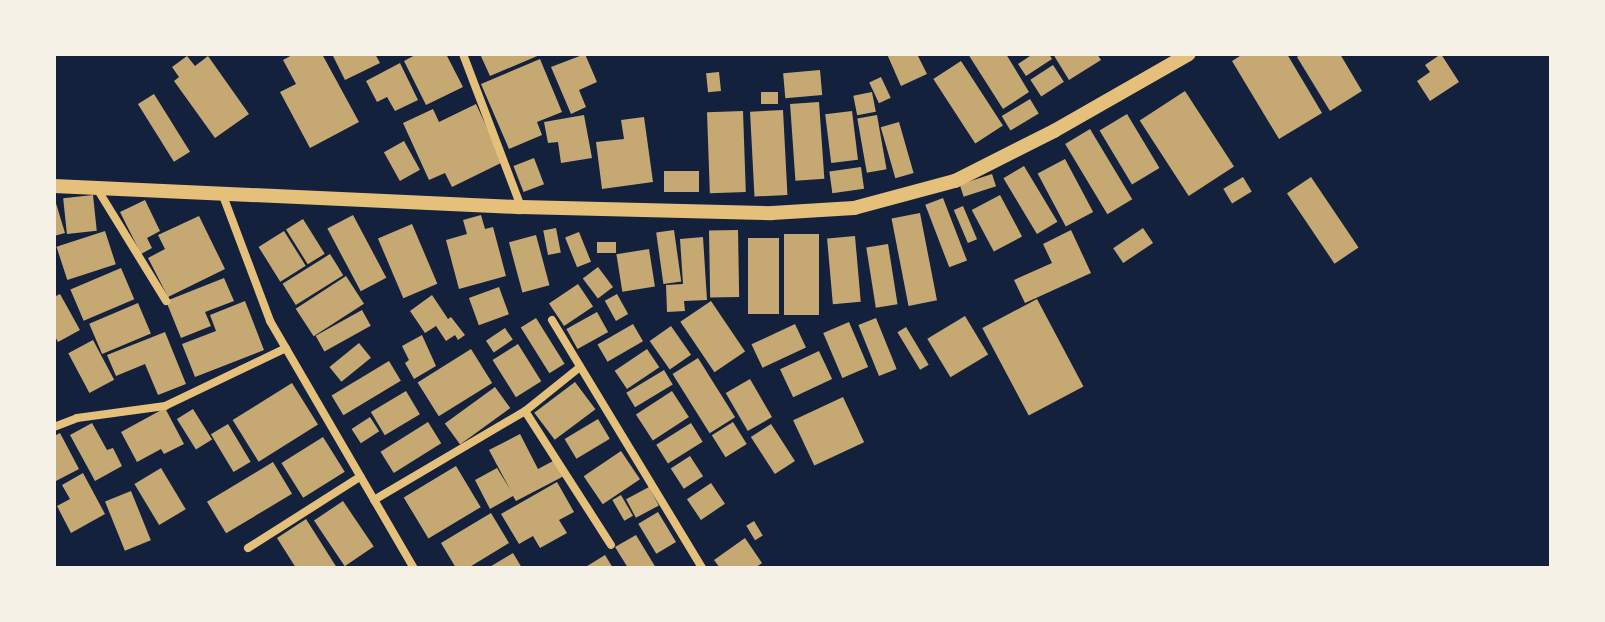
<!DOCTYPE html>
<style>
body{margin:0}
#map{position:relative;width:1605px;height:622px;overflow:hidden;background:#14213d;font-family:Inter,sans-serif}
div>[style]{position:absolute}
.building>*{inset:0;background:#c6a872;transform-origin:0 0}
.minor>*{height:8px;margin:-4px;padding:0 4px;transform-origin:4px;border-radius:4px;background:#e5c07b}
.secondary>*{height:14px;margin:-7px;padding:0 7px;transform-origin:7px;border-radius:7px;background:#e5c07b}
span{translate:-50% -50%;white-space:nowrap;text-align:center;line-height:1.15;-webkit-text-stroke:6px #f6f1e7;paint-order:stroke}
.frame{position:absolute;inset:0;border:56px solid #f6f1e7;pointer-events:none}
</style>
<div id="map">
<div class="building">
<i style="clip-path:polygon(294px 54px,322px 54px,359px 122px,310px 148px,280px 92px,296px 84px,283px 60px)"></i>
<i style="clip-path:polygon(332px 54px,375px 54px,380px 63px,345px 80px)"></i>
<i style="clip-path:polygon(417px 54px,446px 54px,463px 87px,426px 105px,404px 61px)"></i>
<i style="clip-path:polygon(480px 54px,542px 54px,490px 76px)"></i>
<i style="clip-path:polygon(585px 54px,597px 82px,579px 90px,586px 107px,571px 114px,551px 67px)"></i>
<i style="clip-path:polygon(887px 54px,917px 54px,927px 74px,901px 86px)"></i>
<i style="clip-path:polygon(968px 54px,1006px 54px,1029px 92px,1003px 109px)"></i>
<i style="clip-path:polygon(1033px 54px,1049px 54px,1052px 59px,1026px 76px,1018px 64px)"></i>
<i style="clip-path:polygon(1053px 54px,1097px 54px,1101px 60px,1069px 80px)"></i>
<i style="clip-path:polygon(1243px 54px,1287px 54px,1322px 113px,1279px 139px,1232px 61px)"></i>
<i style="clip-path:polygon(1301px 54px,1340px 54px,1362px 91px,1330px 111px,1297px 57px)"></i>
<i style="clip-path:polygon(1441px 54px,1459px 82px,1430px 101px,1417px 81px,1430px 72px,1425px 65px)"></i>
<i style="clip-path:polygon(187px 56px,195px 66px,208px 56px,249px 114px,215px 138px,174px 81px,179px 77px,172px 67px)"></i>
<i style="clip-path:polygon(540px 59px,562px 112px,537px 122px,542px 135px,509px 149px,481px 84px)"></i>
<i style="left:961px;top:61px;width:77px;height:33px;rotate:57deg"></i>
<i style="clip-path:polygon(400px 63px,418px 100px,395px 111px,387px 97px,377px 102px,366px 81px)"></i>
<i style="left:1053px;top:65px;width:20px;height:27px;rotate:57deg"></i>
<i style="left:820px;top:70px;width:25px;height:37px;rotate:85deg"></i>
<i style="left:719px;top:72px;width:19px;height:13px;rotate:84deg"></i>
<i style="left:881px;top:77px;width:23px;height:13px;rotate:65deg"></i>
<i style="left:1185px;top:91px;width:90px;height:54px;rotate:57deg"></i>
<i style="left:778px;top:92px;width:12px;height:17px;rotate:90deg"></i>
<i style="left:872px;top:92px;width:20px;height:19px;rotate:79deg"></i>
<i style="left:154px;top:94px;width:68px;height:19px;rotate:58deg"></i>
<i style="left:1030px;top:99px;width:17px;height:33px;rotate:59deg"></i>
<i style="left:819px;top:102px;width:77px;height:29px;rotate:86deg"></i>
<i style="clip-path:polygon(476px 104px,503px 162px,452px 187px,445px 173px,429px 180px,403px 123px,433px 109px,439px 122px)"></i>
<i style="left:783px;top:110px;width:85px;height:33px;rotate:87deg"></i>
<i style="left:743px;top:111px;width:81px;height:36px;rotate:88deg"></i>
<i style="left:852px;top:111px;width:49px;height:27px;rotate:83deg"></i>
<i style="left:1127px;top:114px;width:63px;height:32px;rotate:59deg"></i>
<i style="clip-path:polygon(584px 115px,592px 158px,561px 163px,558px 142px,548px 143px,544px 122px)"></i>
<i style="left:877px;top:115px;width:55px;height:20px;rotate:80deg"></i>
<i style="clip-path:polygon(644px 117px,653px 182px,602px 189px,596px 142px,624px 139px,621px 120px)"></i>
<i style="left:899px;top:122px;width:53px;height:19px;rotate:74deg"></i>
<i style="left:1090px;top:129px;width:82px;height:29px;rotate:59deg"></i>
<i style="left:404px;top:141px;width:33px;height:23px;rotate:61deg"></i>
<i style="left:534px;top:158px;width:28px;height:22px;rotate:69deg"></i>
<i style="left:1065px;top:159px;width:60px;height:31px;rotate:62deg"></i>
<i style="left:1024px;top:166px;width:65px;height:24px;rotate:59deg"></i>
<i style="left:861px;top:167px;width:22px;height:32px;rotate:82deg"></i>
<i style="left:664px;top:171px;width:35px;height:21px"></i>
<i style="left:992px;top:174px;width:13px;height:34px;rotate:72deg"></i>
<i style="left:1243px;top:177px;width:17px;height:23px;rotate:59deg"></i>
<i style="left:1311px;top:177px;width:85px;height:29px;rotate:56deg"></i>
<i style="left:93px;top:195px;width:36px;height:30px;rotate:84deg"></i>
<i style="left:1000px;top:195px;width:47px;height:32px;rotate:62deg"></i>
<i style="left:943px;top:198px;width:67px;height:19px;rotate:69deg"></i>
<i style="clip-path:polygon(55px 200px,65px 233px,54px 236px,54px 201px)"></i>
<i style="clip-path:polygon(145px 200px,160px 231px,147px 238px,152px 248px,141px 254px,120px 212px)"></i>
<i style="left:963px;top:206px;width:36px;height:10px;rotate:67deg"></i>
<i style="left:920px;top:213px;width:89px;height:29px;rotate:79deg"></i>
<i style="left:353px;top:215px;width:71px;height:29px;rotate:62deg"></i>
<i style="clip-path:polygon(481px 215px,485px 229px,493px 227px,506px 276px,459px 289px,446px 240px,467px 234px,463px 220px)"></i>
<i style="clip-path:polygon(199px 216px,225px 269px,168px 297px,148px 258px,165px 249px,158px 235px)"></i>
<i style="left:303px;top:219px;width:41px;height:20px;rotate:58deg"></i>
<i style="left:412px;top:224px;width:65px;height:37px;rotate:67deg"></i>
<i style="left:556px;top:228px;width:25px;height:13px;rotate:79deg"></i>
<i style="left:1143px;top:228px;width:18px;height:36px;rotate:56deg"></i>
<i style="left:674px;top:230px;width:52px;height:18px;rotate:82deg"></i>
<i style="left:738px;top:230px;width:67px;height:29px;rotate:89deg"></i>
<i style="clip-path:polygon(1071px 230px,1091px 273px,1025px 303px,1014px 280px,1052px 263px,1043px 244px)"></i>
<i style="left:105px;top:231px;width:35px;height:51px;rotate:72deg"></i>
<i style="left:284px;top:231px;width:41px;height:30px;rotate:58deg"></i>
<i style="left:579px;top:232px;width:32px;height:15px;rotate:68deg"></i>
<i style="left:784px;top:234px;width:35px;height:81px"></i>
<i style="left:536px;top:235px;width:52px;height:28px;rotate:75deg"></i>
<i style="left:855px;top:236px;width:66px;height:28px;rotate:85deg"></i>
<i style="clip-path:polygon(703px 237px,707px 300px,684px 301px,685px 311px,667px 312px,666px 285px,683px 284px,680px 239px)"></i>
<i style="left:748px;top:238px;width:31px;height:76px"></i>
<i style="left:597px;top:242px;width:19px;height:11px"></i>
<i style="left:888px;top:244px;width:61px;height:22px;rotate:81deg"></i>
<i style="left:649px;top:249px;width:38px;height:33px;rotate:81deg"></i>
<i style="left:330px;top:254px;width:25px;height:56px;rotate:58deg"></i>
<i style="left:598px;top:267px;width:25px;height:19px;rotate:53deg"></i>
<i style="left:121px;top:268px;width:34px;height:55px;rotate:67deg"></i>
<i style="left:346px;top:276px;width:33px;height:60px;rotate:57deg"></i>
<i style="clip-path:polygon(224px 278px,234px 301px,205px 312px,211px 326px,181px 338px,166px 301px)"></i>
<i style="left:578px;top:284px;width:27px;height:35px;rotate:56deg"></i>
<i style="left:499px;top:287px;width:29px;height:32px;rotate:70deg"></i>
<i style="clip-path:polygon(60px 294px,80px 330px,58px 342px,54px 335px,54px 297px)"></i>
<i style="left:617px;top:294px;width:23px;height:14px;rotate:61deg"></i>
<i style="clip-path:polygon(432px 295px,448px 319px,451px 317px,465px 335px,458px 340px,455px 335px,446px 341px,436px 326px,425px 333px,410px 311px)"></i>
<i style="left:1037px;top:299px;width:99px;height:62px;rotate:62deg"></i>
<i style="clip-path:polygon(245px 301px,264px 350px,195px 377px,182px 344px,216px 331px,210px 315px)"></i>
<i style="left:711px;top:301px;width:61px;height:37px;rotate:56deg"></i>
<i style="left:138px;top:303px;width:33px;height:53px;rotate:67deg"></i>
<i style="left:362px;top:310px;width:18px;height:53px;rotate:61deg"></i>
<i style="left:597px;top:312px;width:23px;height:35px;rotate:61deg"></i>
<i style="left:965px;top:316px;width:45px;height:44px;rotate:59deg"></i>
<i style="left:536px;top:318px;width:54px;height:18px;rotate:58deg"></i>
<i style="left:876px;top:318px;width:55px;height:19px;rotate:68deg"></i>
<i style="left:849px;top:322px;width:49px;height:28px;rotate:67deg"></i>
<i style="left:633px;top:324px;width:20px;height:41px;rotate:60deg"></i>
<i style="left:795px;top:324px;width:26px;height:48px;rotate:65deg"></i>
<i style="left:671px;top:326px;width:35px;height:26px;rotate:55deg"></i>
<i style="left:906px;top:327px;width:44px;height:10px;rotate:59deg"></i>
<i style="left:505px;top:328px;width:14px;height:23px;rotate:56deg"></i>
<i style="clip-path:polygon(165px 332px,186px 384px,158px 395px,145px 364px,116px 376px,107px 355px)"></i>
<i style="clip-path:polygon(422px 335px,436px 366px,414px 379px,405px 363px,409px 360px,402px 346px)"></i>
<i style="left:93px;top:340px;width:45px;height:28px;rotate:62deg"></i>
<i style="left:359px;top:343px;width:19px;height:38px;rotate:51deg"></i>
<i style="left:518px;top:344px;width:44px;height:30px;rotate:58deg"></i>
<i style="left:471px;top:349px;width:40px;height:63px;rotate:58deg"></i>
<i style="left:647px;top:349px;width:22px;height:39px;rotate:56deg"></i>
<i style="left:819px;top:351px;width:31px;height:43px;rotate:65deg"></i>
<i style="left:698px;top:358px;width:70px;height:30px;rotate:58deg"></i>
<i style="left:389px;top:361px;width:23px;height:67px;rotate:59deg"></i>
<i style="left:664px;top:370px;width:17px;height:44px;rotate:59deg"></i>
<i style="left:750px;top:379px;width:44px;height:28px;rotate:60deg"></i>
<i style="left:575px;top:382px;width:34px;height:51px;rotate:53deg"></i>
<i style="left:292px;top:383px;width:49px;height:70px;rotate:58deg"></i>
<i style="left:495px;top:387px;width:26px;height:62px;rotate:54deg"></i>
<i style="left:406px;top:391px;width:27px;height:41px;rotate:59deg"></i>
<i style="left:672px;top:391px;width:31px;height:43px;rotate:57deg"></i>
<i style="left:843px;top:397px;width:50px;height:55px;rotate:65deg"></i>
<i style="clip-path:polygon(165px 408px,184px 444px,164px 454px,161px 449px,137px 462px,121px 432px)"></i>
<i style="left:193px;top:409px;width:36px;height:19px;rotate:58deg"></i>
<i style="left:370px;top:417px;width:17px;height:22px;rotate:57deg"></i>
<i style="left:598px;top:419px;width:23px;height:39px;rotate:59deg"></i>
<i style="left:428px;top:422px;width:25px;height:56px;rotate:58deg"></i>
<i style="left:733px;top:422px;width:26px;height:25px;rotate:58deg"></i>
<i style="clip-path:polygon(92px 423px,107px 450px,113px 448px,122px 466px,95px 481px,70px 435px)"></i>
<i style="left:691px;top:423px;width:22px;height:41px;rotate:58deg"></i>
<i style="left:228px;top:424px;width:44px;height:20px;rotate:59deg"></i>
<i style="left:771px;top:424px;width:44px;height:24px;rotate:57deg"></i>
<i style="clip-path:polygon(60px 433px,79px 469px,54px 482px,54px 436px)"></i>
<i style="clip-path:polygon(520px 434px,538px 469px,555px 460px,564px 476px,516px 501px,513px 496px,490px 509px,475px 480px,497px 468px,511px 491px,489px 450px)"></i>
<i style="left:323px;top:437px;width:41px;height:49px;rotate:58deg"></i>
<i style="left:621px;top:451px;width:34px;height:45px;rotate:56deg"></i>
<i style="left:690px;top:456px;width:24px;height:23px;rotate:57deg"></i>
<i style="left:273px;top:462px;width:37px;height:77px;rotate:59deg"></i>
<i style="left:456px;top:466px;width:48px;height:61px;rotate:59deg"></i>
<i style="left:161px;top:468px;width:48px;height:31px;rotate:59deg"></i>
<i style="clip-path:polygon(83px 473px,105px 514px,71px 533px,57px 506px,70px 499px,62px 485px)"></i>
<i style="clip-path:polygon(557px 482px,574px 512px,559px 520px,567px 533px,540px 548px,533px 536px,519px 544px,501px 514px)"></i>
<i style="left:711px;top:483px;width:25px;height:29px;rotate:56deg"></i>
<i style="left:649px;top:487px;width:21px;height:26px;rotate:62deg"></i>
<i style="left:131px;top:491px;width:53px;height:28px;rotate:68deg"></i>
<i style="left:621px;top:495px;width:24px;height:10px;rotate:60deg"></i>
<i style="left:343px;top:501px;width:55px;height:35px;rotate:56deg"></i>
<i style="left:658px;top:512px;width:35px;height:23px;rotate:59deg"></i>
<i style="clip-path:polygon(491px 513px,509px 543px,468px 568px,456px 568px,441px 543px)"></i>
<i style="clip-path:polygon(306px 519px,337px 568px,296px 568px,277px 538px)"></i>
<i style="left:754px;top:521px;width:17px;height:9px;rotate:59deg"></i>
<i style="clip-path:polygon(636px 535px,656px 568px,628px 568px,615px 547px)"></i>
<i style="clip-path:polygon(745px 538px,762px 563px,755px 568px,720px 568px,714px 560px)"></i>
<i style="clip-path:polygon(513px 553px,522px 568px,488px 568px)"></i>
<i style="clip-path:polygon(605px 555px,613px 568px,584px 568px)"></i>
</div>
<div class="minor">
<i style="left:463px;top:54px;width:164px;rotate:69.2deg"></i>
<i style="left:96px;top:187px;width:134px;rotate:58.4deg"></i>
<i style="left:222px;top:193px;width:137px;rotate:69.4deg"></i>
<i style="left:270px;top:321px;width:286px;rotate:59.8deg"></i>
<i style="left:552px;top:320px;width:290px;rotate:58.8deg"></i>
<i style="left:580px;top:367px;width:70px;rotate:141.3deg"></i>
<i style="left:525px;top:411px;width:159px;rotate:57.3deg"></i>
<i style="left:54px;top:427px;width:25px;rotate:-21deg"></i>
<i style="left:77px;top:418px;width:89px;rotate:-7.8deg"></i>
<i style="left:165px;top:406px;width:134px;rotate:-25.6deg"></i>
<i style="left:374px;top:500px;width:175px;rotate:-30.5deg"></i>
<i style="left:248px;top:548px;width:133px;rotate:-32.4deg"></i>
</div>
<div class="secondary">
<i style="left:54px;top:186px;width:467px;rotate:2.6deg"></i>
<i style="left:521px;top:207px;width:251px;rotate:1.4deg"></i>
<i style="left:772px;top:213px;width:82px;rotate:-3.5deg"></i>
<i style="left:854px;top:208px;width:105px;rotate:-15deg"></i>
<i style="left:955px;top:181px;width:111px;rotate:-26.8deg"></i>
<i style="left:1054px;top:131px;width:155px;rotate:-29.7deg"></i>
</div>
<div class="frame"></div>
</div>
